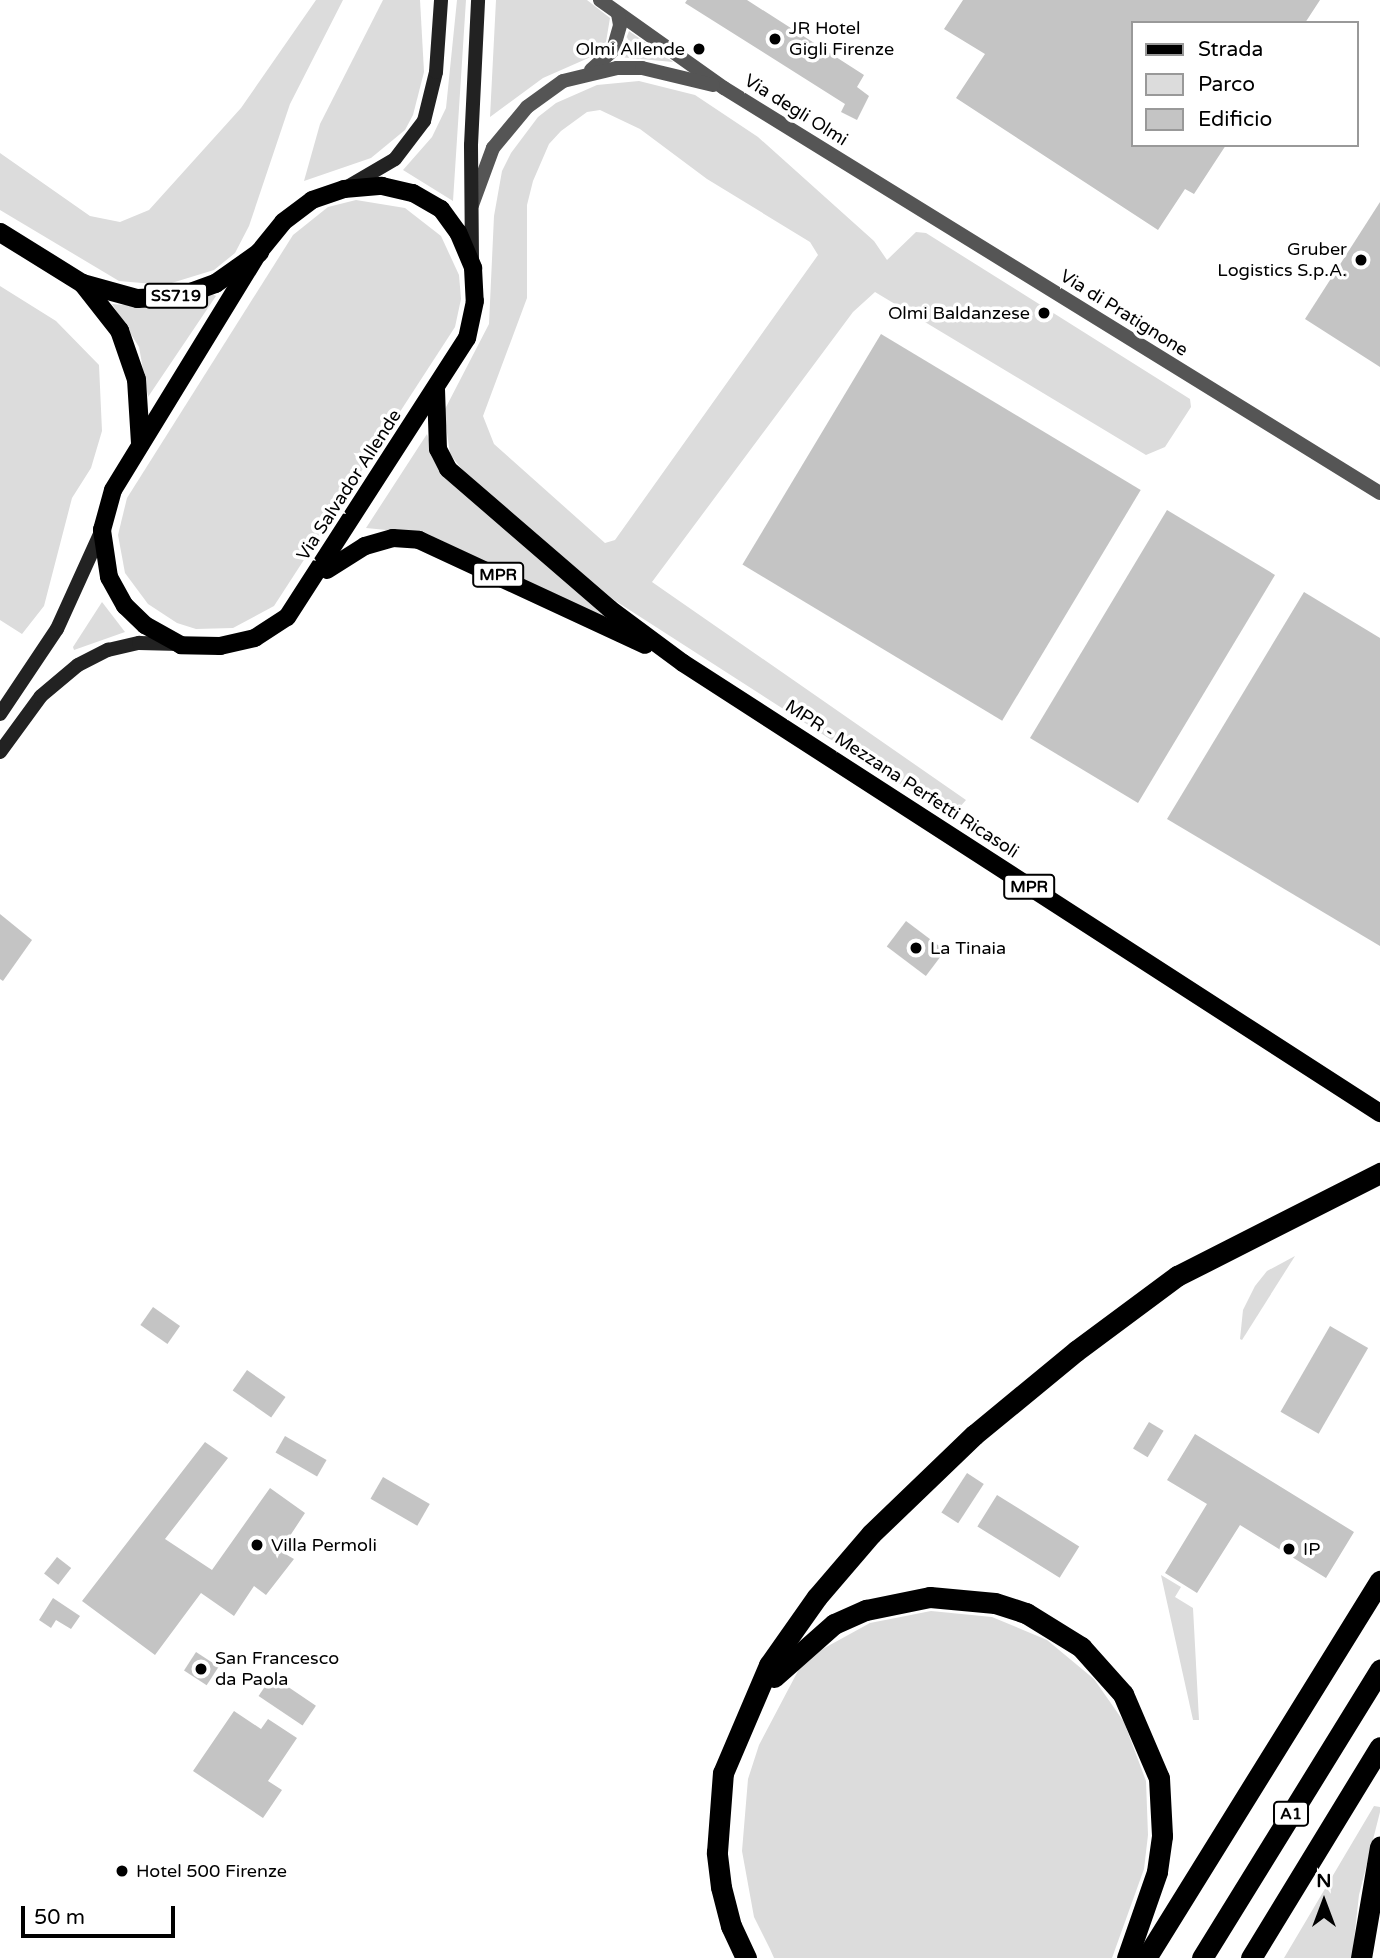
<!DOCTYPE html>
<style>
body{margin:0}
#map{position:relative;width:1380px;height:1958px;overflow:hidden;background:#fff;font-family:"Varela Round",sans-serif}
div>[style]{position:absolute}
.green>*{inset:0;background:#dcdcdc}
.building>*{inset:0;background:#c4c4c4;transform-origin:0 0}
.minor>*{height:14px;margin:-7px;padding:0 7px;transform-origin:7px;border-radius:7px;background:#555}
.secondary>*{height:14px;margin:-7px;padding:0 7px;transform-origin:7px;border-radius:7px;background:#222}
.primary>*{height:18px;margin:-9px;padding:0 9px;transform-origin:9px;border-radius:9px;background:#000}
.trunk>*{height:19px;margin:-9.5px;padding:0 9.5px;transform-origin:9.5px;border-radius:9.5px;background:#000}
.motorway>*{height:21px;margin:-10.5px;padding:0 10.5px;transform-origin:10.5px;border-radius:10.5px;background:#000}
.dots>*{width:19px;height:19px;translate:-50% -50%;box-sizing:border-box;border:4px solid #fff;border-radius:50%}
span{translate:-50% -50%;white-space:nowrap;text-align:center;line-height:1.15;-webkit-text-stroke:7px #fff;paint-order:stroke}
.shield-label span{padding:2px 5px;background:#fff;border:2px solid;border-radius:5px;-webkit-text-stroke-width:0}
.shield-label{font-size:16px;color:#000;font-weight:700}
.poi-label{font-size:18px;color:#000}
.left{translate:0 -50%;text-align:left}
.right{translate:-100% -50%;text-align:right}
.street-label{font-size:18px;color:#000}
.legend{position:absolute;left:1131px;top:21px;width:228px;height:126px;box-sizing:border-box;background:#fff;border:2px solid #999;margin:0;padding:9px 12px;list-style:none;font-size:21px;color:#000}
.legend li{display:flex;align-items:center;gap:14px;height:35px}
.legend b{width:35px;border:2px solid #999}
.north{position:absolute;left:1289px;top:1867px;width:70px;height:70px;-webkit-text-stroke:5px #fff;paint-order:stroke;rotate:0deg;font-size:19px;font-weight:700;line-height:28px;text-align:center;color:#000}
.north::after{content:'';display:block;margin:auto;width:24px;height:32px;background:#000;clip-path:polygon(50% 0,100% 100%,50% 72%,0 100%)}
.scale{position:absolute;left:21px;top:1906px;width:154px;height:32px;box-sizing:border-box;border:4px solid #000;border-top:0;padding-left:9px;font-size:21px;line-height:24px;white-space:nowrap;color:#000;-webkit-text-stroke:5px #fff;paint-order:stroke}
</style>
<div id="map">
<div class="green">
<i style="clip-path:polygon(316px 0,343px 0,290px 104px,249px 226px,235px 253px,214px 270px,165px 285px,119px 281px,0 210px,0 153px,90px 216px,120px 222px,149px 210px,241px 108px)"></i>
<i style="clip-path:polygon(383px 0,420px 0,424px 72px,413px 115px,405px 130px,371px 158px,304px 181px,320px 124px)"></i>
<i style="clip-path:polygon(457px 0,466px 0,453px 201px,403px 170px,432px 137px,446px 108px)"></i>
<i style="clip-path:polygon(496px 0,587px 0,610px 18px,606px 42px,593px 56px,543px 78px,490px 117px)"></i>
<i style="clip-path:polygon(629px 31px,672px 61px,673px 62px,619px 57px)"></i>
<i style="clip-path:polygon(evenodd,639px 81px,695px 95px,758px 137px,874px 241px,887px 260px,916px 232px,926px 233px,1190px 399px,1191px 407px,1165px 447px,1146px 455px,875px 292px,853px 312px,652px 582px,966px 800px,951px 817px,614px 600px,467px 476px,450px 454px,444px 411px,489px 324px,494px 216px,502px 171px,511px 153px,538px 117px,556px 103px,597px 85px,639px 81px,600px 110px,640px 129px,707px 179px,810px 242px,818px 255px,615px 540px,605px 543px,494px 444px,483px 416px,527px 298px,527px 205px,533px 181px,549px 144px,561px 131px,587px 112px,600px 110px)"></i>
<i style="clip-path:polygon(356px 200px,405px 208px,441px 236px,459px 275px,461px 299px,455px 327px,274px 606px,233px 628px,196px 629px,177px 623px,148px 604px,125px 573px,118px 535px,127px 498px,293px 235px,328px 207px)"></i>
<i style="clip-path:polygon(0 286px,56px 321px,99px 365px,102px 431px,91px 468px,72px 498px,44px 606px,22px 634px,0 620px)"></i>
<i style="clip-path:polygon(212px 294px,216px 296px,148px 397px,139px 347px,112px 304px,161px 308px)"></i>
<i style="clip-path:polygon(427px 434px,435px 458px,610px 617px,607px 621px,428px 534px,366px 528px)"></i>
<i style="clip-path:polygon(102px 602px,125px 632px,74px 650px,73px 647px)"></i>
<i style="clip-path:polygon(1295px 1256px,1242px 1340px,1240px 1339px,1243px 1310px,1255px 1286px,1267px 1271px)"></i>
<i style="clip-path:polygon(1161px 1575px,1181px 1587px,1175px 1597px,1193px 1608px,1199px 1720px,1193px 1720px)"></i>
<i style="clip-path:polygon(931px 1611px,992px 1617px,1047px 1640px,1094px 1679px,1124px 1722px,1146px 1781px,1148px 1835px,1144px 1869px,1112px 1958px,774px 1958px,770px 1949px,754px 1917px,742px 1851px,748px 1779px,759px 1745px,799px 1669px,819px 1651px,870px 1623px)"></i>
<i style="clip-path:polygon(1374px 1806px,1380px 1807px,1380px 1812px,1359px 1895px,1352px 1958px,1284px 1958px)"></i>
</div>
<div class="building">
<i style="clip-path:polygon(687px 0,747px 0,864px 75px,857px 87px,869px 96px,857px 120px,841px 112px,845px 104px,685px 3px)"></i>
<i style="clip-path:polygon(963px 0,1320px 0,1305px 23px,1133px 23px,1133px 145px,1226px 145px,1194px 194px,1185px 189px,1158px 230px,956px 98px,985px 54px,944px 29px)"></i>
<i style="clip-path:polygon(1380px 202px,1380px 367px,1305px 319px)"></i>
<i style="left:881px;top:334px;width:303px;height:269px;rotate:31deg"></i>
<i style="left:1167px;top:510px;width:126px;height:266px;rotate:31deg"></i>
<i style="clip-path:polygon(1304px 592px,1380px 638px,1380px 946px,1167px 819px)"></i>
<i style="clip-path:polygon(0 914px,32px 940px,3px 981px,0 979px)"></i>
<i style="left:906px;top:921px;width:49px;height:32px;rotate:37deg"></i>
<i style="left:153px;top:1307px;width:33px;height:22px;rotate:35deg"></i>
<i style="left:1330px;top:1326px;width:44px;height:99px;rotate:30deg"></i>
<i style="left:247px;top:1370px;width:47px;height:25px;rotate:35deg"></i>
<i style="left:1149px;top:1422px;width:17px;height:31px;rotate:31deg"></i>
<i style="clip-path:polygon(1195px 1434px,1354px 1532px,1326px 1578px,1240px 1525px,1197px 1593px,1165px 1573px,1207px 1504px,1167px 1480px)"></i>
<i style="left:285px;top:1436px;width:48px;height:19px;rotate:30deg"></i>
<i style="clip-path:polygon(205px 1442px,228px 1458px,165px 1539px,212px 1570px,270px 1488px,305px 1513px,280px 1551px,294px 1559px,266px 1595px,254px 1586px,234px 1616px,201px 1593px,155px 1655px,82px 1601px)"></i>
<i style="left:967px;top:1473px;width:20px;height:47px;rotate:33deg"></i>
<i style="left:383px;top:1477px;width:54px;height:25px;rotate:30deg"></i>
<i style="left:997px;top:1495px;width:97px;height:37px;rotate:32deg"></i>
<i style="left:57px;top:1557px;width:18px;height:21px;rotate:38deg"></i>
<i style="clip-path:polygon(53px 1598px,80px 1616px,71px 1629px,56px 1620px,51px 1628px,39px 1620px)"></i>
<i style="left:196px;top:1652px;width:27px;height:22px;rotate:33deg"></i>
<i style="left:272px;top:1676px;width:53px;height:24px;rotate:34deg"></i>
<i style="clip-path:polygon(234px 1711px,261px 1729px,268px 1719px,297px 1738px,268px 1781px,282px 1790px,263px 1818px,193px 1771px)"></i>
</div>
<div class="minor">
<i style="left:600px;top:0;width:152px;rotate:35.4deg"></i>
<i style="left:724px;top:88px;width:771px;rotate:31.69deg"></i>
<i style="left:591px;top:70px;width:30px;rotate:-42deg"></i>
<i style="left:613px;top:50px;width:26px;rotate:-74deg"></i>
<i style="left:620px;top:25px;width:11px;rotate:-100deg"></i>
<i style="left:472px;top:205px;width:61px;rotate:-69.8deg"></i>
<i style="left:493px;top:148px;width:53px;rotate:-50.3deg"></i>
<i style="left:527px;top:107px;width:44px;rotate:-35.8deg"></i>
<i style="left:563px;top:81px;width:56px;rotate:-13.5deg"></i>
<i style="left:617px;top:68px;width:25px"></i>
<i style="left:642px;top:68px;width:73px;rotate:13.5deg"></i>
</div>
<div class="secondary">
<i style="left:349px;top:186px;width:53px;rotate:-30.4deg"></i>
<i style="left:395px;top:159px;width:48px;rotate:-52.7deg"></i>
<i style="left:424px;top:121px;width:50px;rotate:-76.2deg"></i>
<i style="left:436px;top:72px;width:72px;rotate:-86deg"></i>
<i style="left:472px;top:261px;width:116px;rotate:-90.5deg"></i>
<i style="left:471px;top:145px;width:145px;rotate:-87.2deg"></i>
<i style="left:0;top:714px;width:102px;rotate:-56.2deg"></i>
<i style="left:57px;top:629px;width:109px;rotate:-65.6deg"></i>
<i style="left:0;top:752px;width:69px;rotate:-53.8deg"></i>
<i style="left:41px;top:696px;width:48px;rotate:-40deg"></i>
<i style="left:78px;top:665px;width:34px;rotate:-27deg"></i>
<i style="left:108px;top:650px;width:32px;rotate:-13deg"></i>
<i style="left:139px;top:643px;width:41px;rotate:1.4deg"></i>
</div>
<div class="primary">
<i style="left:382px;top:186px;width:32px;rotate:13deg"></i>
<i style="left:413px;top:193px;width:32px;rotate:30deg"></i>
<i style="left:441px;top:209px;width:29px;rotate:54deg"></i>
<i style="left:458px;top:232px;width:39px;rotate:67deg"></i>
<i style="left:473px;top:268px;width:33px;rotate:87deg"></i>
<i style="left:475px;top:301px;width:38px;rotate:102deg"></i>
<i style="left:467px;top:338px;width:332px;rotate:122.8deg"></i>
<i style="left:287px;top:617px;width:38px;rotate:147deg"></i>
<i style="left:255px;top:638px;width:36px;rotate:167deg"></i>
<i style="left:220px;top:646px;width:39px;rotate:-179deg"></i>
<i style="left:181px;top:645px;width:41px;rotate:-150.9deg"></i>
<i style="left:145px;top:625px;width:28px;rotate:-136deg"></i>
<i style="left:125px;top:606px;width:33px;rotate:-119deg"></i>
<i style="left:109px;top:577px;width:48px;rotate:-98.5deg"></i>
<i style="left:102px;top:530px;width:41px;rotate:-74.6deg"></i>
<i style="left:113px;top:490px;width:279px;rotate:-58.5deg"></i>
<i style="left:259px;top:252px;width:38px;rotate:-51deg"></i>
<i style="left:283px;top:222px;width:36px;rotate:-37deg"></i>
<i style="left:312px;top:200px;width:34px;rotate:-19deg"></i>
<i style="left:344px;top:189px;width:38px;rotate:-5deg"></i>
<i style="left:436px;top:389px;width:60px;rotate:88.1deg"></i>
<i style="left:438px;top:449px;width:22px;rotate:63deg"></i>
<i style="left:448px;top:469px;width:214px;rotate:40.8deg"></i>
<i style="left:610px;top:609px;width:91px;rotate:36.5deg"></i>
<i style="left:683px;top:663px;width:830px;rotate:32.85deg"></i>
<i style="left:327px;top:570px;width:45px;rotate:-32.3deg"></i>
<i style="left:365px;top:546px;width:29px;rotate:-16deg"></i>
<i style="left:393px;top:538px;width:26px;rotate:4deg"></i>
<i style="left:419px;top:540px;width:249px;rotate:24.9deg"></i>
</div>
<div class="trunk">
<i style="left:0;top:232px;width:97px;rotate:31.9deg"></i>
<i style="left:82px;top:283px;width:57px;rotate:15.3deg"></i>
<i style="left:137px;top:298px;width:42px;rotate:-2.7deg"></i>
<i style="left:179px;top:296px;width:38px;rotate:-20deg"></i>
<i style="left:215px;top:283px;width:54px;rotate:-35.2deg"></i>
<i style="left:82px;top:283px;width:60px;rotate:51.8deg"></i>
<i style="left:119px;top:330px;width:52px;rotate:70.9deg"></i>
<i style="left:136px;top:379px;width:64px;rotate:86.4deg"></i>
</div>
<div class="motorway">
<i style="left:774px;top:1677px;width:80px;rotate:-41.5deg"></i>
<i style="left:834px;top:1624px;width:35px;rotate:-24deg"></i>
<i style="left:866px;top:1610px;width:65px;rotate:-11.5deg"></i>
<i style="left:930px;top:1597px;width:65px;rotate:5.3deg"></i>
<i style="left:995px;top:1603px;width:33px;rotate:18deg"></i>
<i style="left:1026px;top:1613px;width:65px;rotate:31.7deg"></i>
<i style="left:1081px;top:1647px;width:63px;rotate:48.2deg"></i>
<i style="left:1123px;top:1694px;width:91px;rotate:66.8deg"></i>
<i style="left:1159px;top:1778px;width:58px;rotate:87deg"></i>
<i style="left:1162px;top:1836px;width:36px;rotate:98deg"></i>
<i style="left:1157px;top:1872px;width:91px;rotate:109.2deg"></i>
<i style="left:746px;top:1958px;width:35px;rotate:-115deg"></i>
<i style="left:731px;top:1926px;width:40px;rotate:-104.4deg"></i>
<i style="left:721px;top:1887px;width:35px;rotate:-97deg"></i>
<i style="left:717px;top:1852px;width:79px;rotate:-85.7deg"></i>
<i style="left:723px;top:1773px;width:117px;rotate:-66.9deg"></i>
<i style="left:769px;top:1665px;width:83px;rotate:-54.8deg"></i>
<i style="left:817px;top:1597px;width:83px;rotate:-49.4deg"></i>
<i style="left:871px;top:1534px;width:143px;rotate:-43.9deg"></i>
<i style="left:974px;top:1435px;width:132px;rotate:-39.5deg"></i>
<i style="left:1076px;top:1351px;width:126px;rotate:-36.6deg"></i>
<i style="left:1177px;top:1276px;width:228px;rotate:-26.9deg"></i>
<i style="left:1146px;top:1958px;width:444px;rotate:-58.2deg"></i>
<i style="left:1202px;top:1958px;width:339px;rotate:-58.3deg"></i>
<i style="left:1251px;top:1958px;width:247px;rotate:-58.6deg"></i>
<i style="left:1361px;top:1958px;width:113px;rotate:-80.3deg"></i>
</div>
<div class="dots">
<i style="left:775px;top:39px;background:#000"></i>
<i style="left:699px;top:49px;background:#000"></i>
<i style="left:1361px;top:260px;background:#000"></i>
<i style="left:1044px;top:313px;background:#000"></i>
<i style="left:916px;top:948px;background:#000"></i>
<i style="left:257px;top:1545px;background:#000"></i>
<i style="left:1289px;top:1549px;background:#000"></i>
<i style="left:201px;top:1669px;background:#000"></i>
<i style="left:122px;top:1871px;background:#000"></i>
</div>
<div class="shield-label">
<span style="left:176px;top:296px">SS719</span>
<span style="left:498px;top:575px">MPR</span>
<span style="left:1029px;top:887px">MPR</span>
<span style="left:1291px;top:1814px">A1</span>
</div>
<div class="poi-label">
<span class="left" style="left:789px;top:39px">JR Hotel<br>Gigli Firenze</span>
<span class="right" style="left:685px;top:49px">Olmi Allende</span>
<span class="right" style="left:1347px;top:260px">Gruber<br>Logistics S.p.A.</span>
<span class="right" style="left:1030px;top:313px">Olmi Baldanzese</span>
<span class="left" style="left:930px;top:948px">La Tinaia</span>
<span class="left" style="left:271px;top:1545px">Villa Permoli</span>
<span class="left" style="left:1303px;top:1549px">IP</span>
<span class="left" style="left:215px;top:1669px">San Francesco<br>da Paola</span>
<span class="left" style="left:136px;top:1871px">Hotel 500 Firenze</span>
</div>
<div class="street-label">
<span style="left:796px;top:110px;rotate:32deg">Via degli Olmi</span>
<span style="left:1124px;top:313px;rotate:32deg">Via di Pratignone</span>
<span style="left:349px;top:485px;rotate:-57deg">Via Salvador Allende</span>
<span style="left:902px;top:779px;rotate:33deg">MPR - Mezzana Perfetti Ricasoli</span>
</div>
<ul class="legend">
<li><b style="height:9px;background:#000"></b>Strada</li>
<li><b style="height:19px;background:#dcdcdc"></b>Parco</li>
<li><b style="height:19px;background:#c4c4c4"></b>Edificio</li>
</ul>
<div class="north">N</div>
<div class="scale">50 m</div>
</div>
